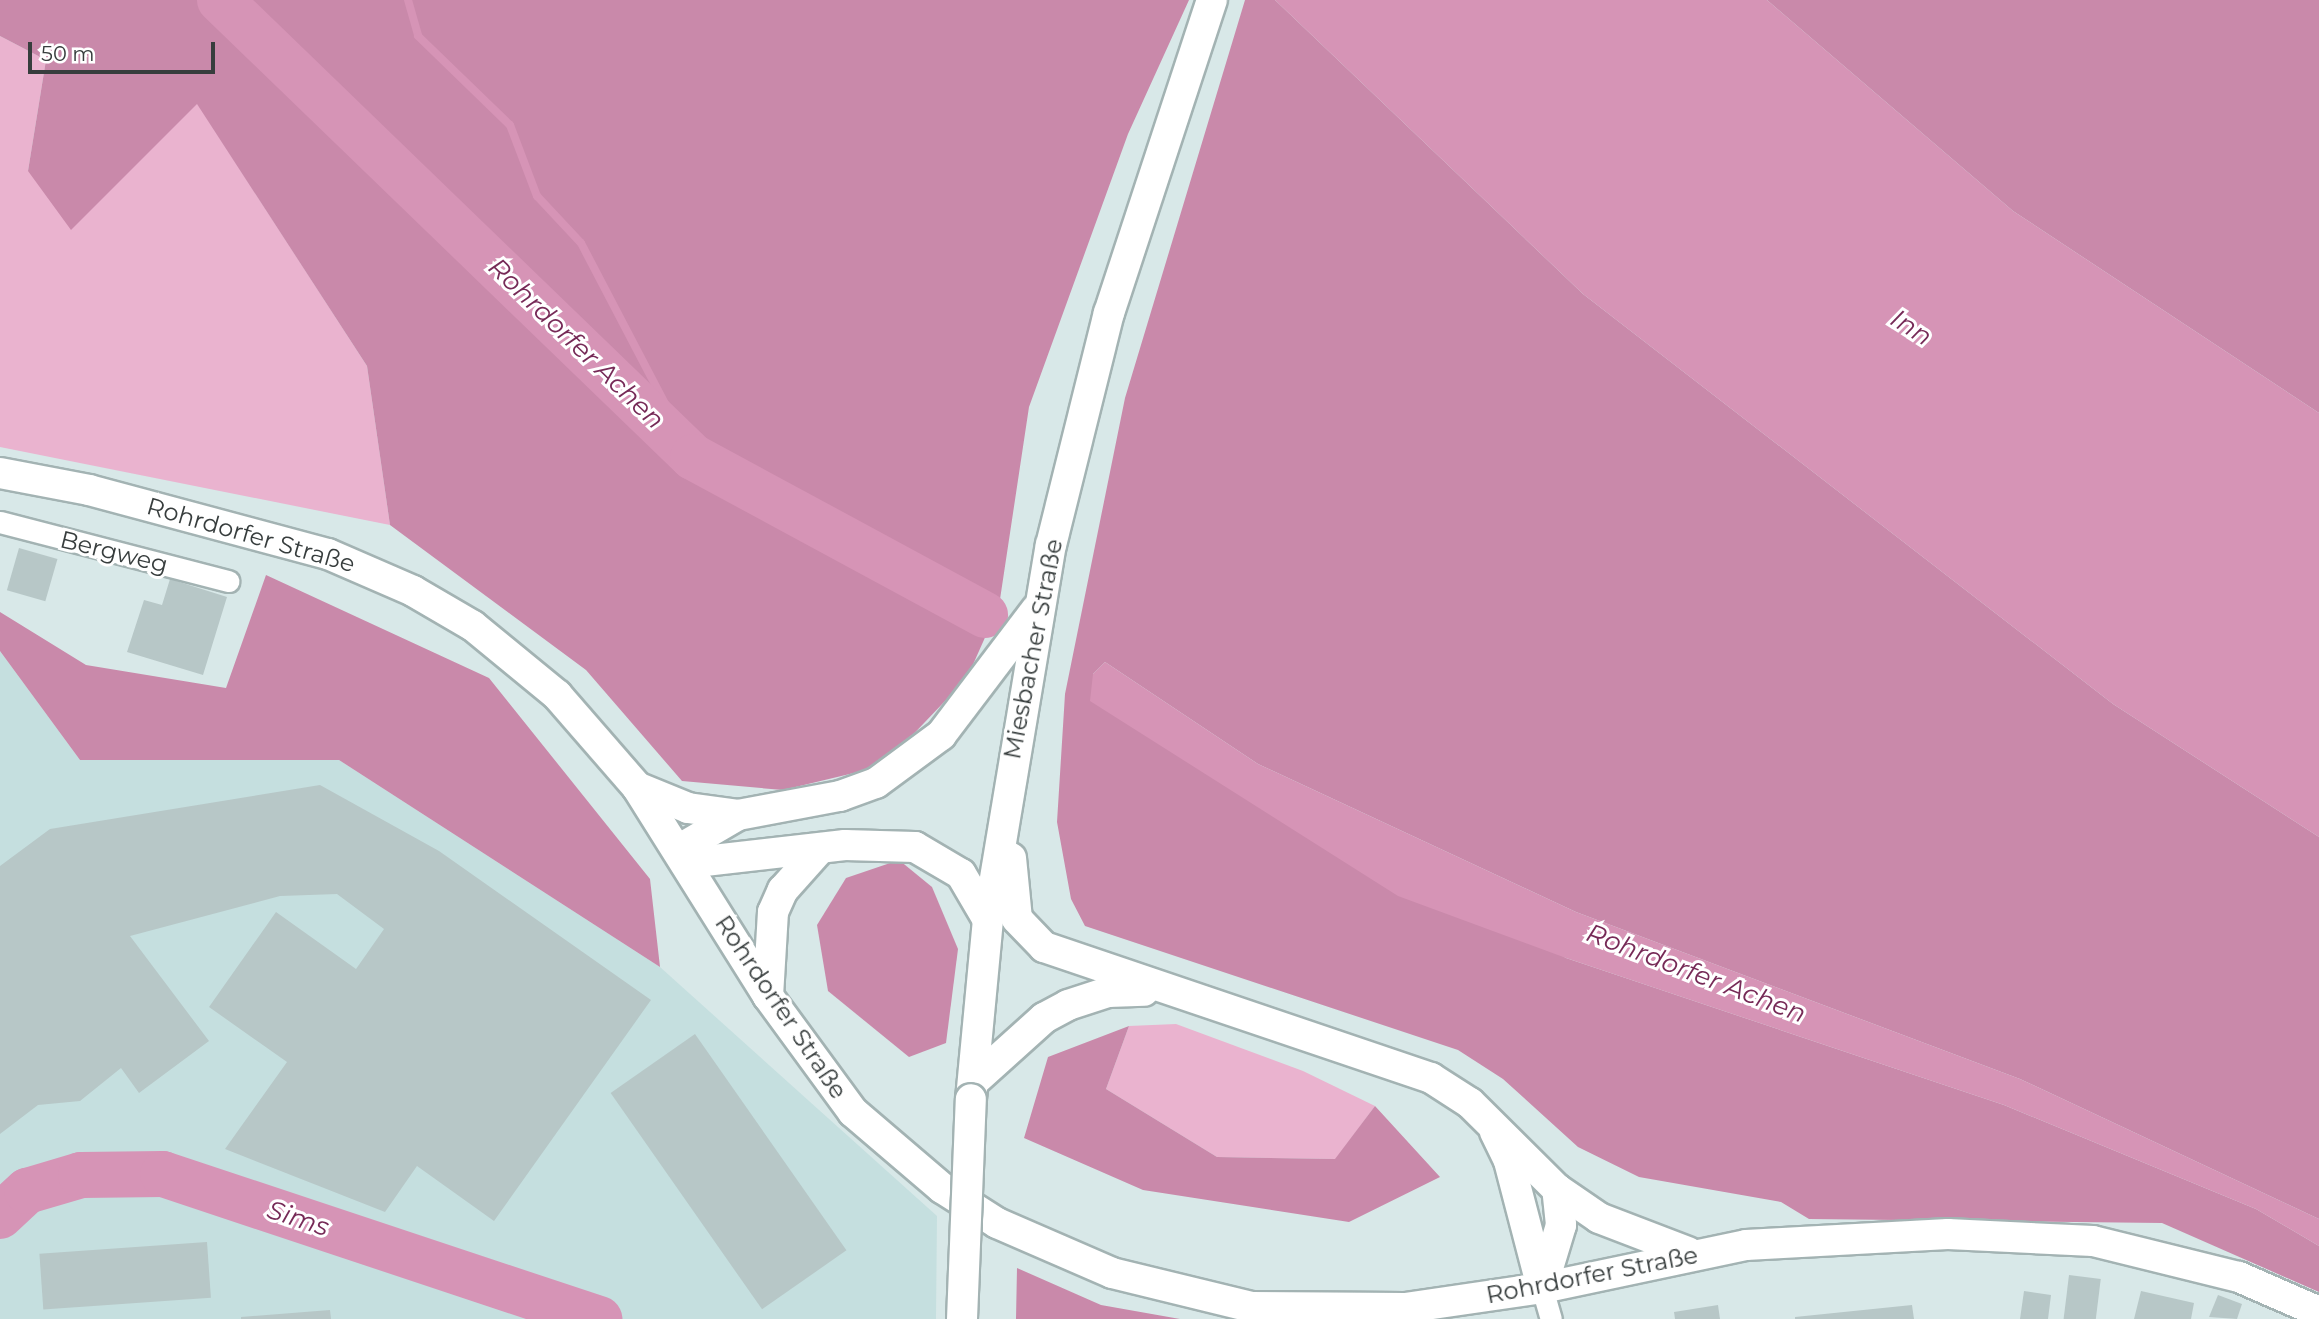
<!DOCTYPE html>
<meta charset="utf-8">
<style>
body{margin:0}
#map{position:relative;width:2319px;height:1319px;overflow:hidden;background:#d8e8e8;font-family:Montserrat,sans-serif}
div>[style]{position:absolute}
.built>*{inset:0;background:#c5dfdf}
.green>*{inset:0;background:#eab3cf}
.forest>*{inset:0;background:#c989aa}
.water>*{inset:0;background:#d694b6}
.stream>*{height:8px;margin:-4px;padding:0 4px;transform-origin:4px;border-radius:4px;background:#d694b6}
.river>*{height:46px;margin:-23px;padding:0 23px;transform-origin:23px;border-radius:23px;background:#d694b6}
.building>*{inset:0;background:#b7c7c7;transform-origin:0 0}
.roads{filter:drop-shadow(2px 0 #a3b3b3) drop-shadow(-2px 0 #a3b3b3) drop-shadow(0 2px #a3b3b3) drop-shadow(0 -2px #a3b3b3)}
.street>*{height:21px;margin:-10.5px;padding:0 10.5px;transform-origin:10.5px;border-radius:10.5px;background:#fff}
.secondary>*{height:30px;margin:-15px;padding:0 15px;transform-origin:15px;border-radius:15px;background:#fff}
.bridges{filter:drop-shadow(2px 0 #a3b3b3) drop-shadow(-2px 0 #a3b3b3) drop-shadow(0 2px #a3b3b3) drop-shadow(0 -2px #a3b3b3)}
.secondary-bridge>*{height:30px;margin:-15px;padding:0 15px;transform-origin:15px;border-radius:15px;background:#fff}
span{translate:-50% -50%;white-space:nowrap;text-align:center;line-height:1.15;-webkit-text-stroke:6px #fff;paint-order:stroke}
.street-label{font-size:24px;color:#373d3d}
.water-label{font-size:26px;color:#762a57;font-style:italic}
.scale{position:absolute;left:28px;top:42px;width:187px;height:32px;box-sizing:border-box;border:4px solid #373d3d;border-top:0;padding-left:9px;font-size:21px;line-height:24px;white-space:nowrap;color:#373d3d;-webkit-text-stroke:5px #fff;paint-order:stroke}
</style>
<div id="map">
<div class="built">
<i style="clip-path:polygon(0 651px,80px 760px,339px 760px,660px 967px,937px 1216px,936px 1319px,0 1319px)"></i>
</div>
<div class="green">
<i style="clip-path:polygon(0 36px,46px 60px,28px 171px,197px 103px,367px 366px,390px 525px,0 447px)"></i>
<i style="clip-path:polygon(1176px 1024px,1303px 1071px,1375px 1106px,1336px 1159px,1217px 1157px,1106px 1089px,1129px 1026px)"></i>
</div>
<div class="forest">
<i style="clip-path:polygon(0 0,1189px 0,1128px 134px,1029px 407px,999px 606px,967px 678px,883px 766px,783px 790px,682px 781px,586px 670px,390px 525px,367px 366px,197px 104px,71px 230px,28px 171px,46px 60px,0 36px)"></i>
<i style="clip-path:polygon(1245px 0,1275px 0,1583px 294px,2113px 704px,2319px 837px,2319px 1219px,2020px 1079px,1576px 912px,1258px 764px,1105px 662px,1093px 674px,1566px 958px,2004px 1105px,2256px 1209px,2319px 1246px,2319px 1292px,2162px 1223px,1809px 1219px,1781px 1202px,1639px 1177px,1578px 1147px,1503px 1079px,1458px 1050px,1085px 926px,1071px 899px,1057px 822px,1065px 694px,1125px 398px)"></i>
<i style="clip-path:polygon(1767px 0,2319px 0,2319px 413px,2013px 211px)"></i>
<i style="clip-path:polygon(266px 575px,489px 678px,650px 879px,660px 967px,339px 760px,80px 760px,0 651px,0 612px,86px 665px,226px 688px)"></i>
<i style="clip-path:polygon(899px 860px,932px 887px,958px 949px,946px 1043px,909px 1057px,828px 991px,817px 925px,846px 878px)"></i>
<i style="clip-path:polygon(1129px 1026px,1106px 1089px,1217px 1157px,1335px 1159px,1375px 1106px,1440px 1177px,1349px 1222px,1143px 1190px,1024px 1138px,1048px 1057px)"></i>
<i style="clip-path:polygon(1017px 1268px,1101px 1305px,1180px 1319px,1016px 1319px)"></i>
</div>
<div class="water">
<i style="clip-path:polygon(1275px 0,1767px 0,2013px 211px,2319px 413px,2319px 837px,2113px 704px,1583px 294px)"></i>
<i style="clip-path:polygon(1105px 662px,1258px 764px,1576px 912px,2020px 1079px,2319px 1219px,2319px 1246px,2256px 1209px,2004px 1105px,1566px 958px,1398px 896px,1090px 701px,1093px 674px)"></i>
</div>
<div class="stream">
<i style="left:408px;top:0;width:37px;rotate:74deg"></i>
<i style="left:418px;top:36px;width:128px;rotate:44.1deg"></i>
<i style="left:510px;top:125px;width:76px;rotate:69.2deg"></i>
<i style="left:537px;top:196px;width:64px;rotate:46.9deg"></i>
<i style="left:581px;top:243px;width:242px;rotate:62.4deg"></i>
</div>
<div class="river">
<i style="left:220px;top:0;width:658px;rotate:44.01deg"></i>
<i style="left:693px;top:457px;width:332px;rotate:28.4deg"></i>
<i style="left:0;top:1216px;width:37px;rotate:-43deg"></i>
<i style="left:27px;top:1191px;width:56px;rotate:-16.5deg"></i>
<i style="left:81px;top:1175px;width:82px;rotate:-0.7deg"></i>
<i style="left:163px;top:1174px;width:460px;rotate:18.4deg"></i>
</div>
<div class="building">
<i style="left:19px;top:548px;width:40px;height:44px;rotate:16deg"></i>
<i style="clip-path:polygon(170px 579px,227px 597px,203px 675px,127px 652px,144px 600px,162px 605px)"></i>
<i style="clip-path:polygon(320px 785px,439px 851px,651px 1000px,494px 1221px,417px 1166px,385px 1212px,225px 1149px,287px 1062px,209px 1007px,276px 912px,356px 969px,384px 929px,337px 894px,280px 896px,130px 936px,209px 1041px,139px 1093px,121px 1068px,80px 1101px,38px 1105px,0 1134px,0 866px,50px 829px)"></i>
<i style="left:695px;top:1034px;width:264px;height:103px;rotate:55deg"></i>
<i style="left:207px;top:1242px;width:56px;height:168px;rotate:86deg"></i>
<i style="left:2069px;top:1275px;width:32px;height:45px;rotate:7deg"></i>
<i style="clip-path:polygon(2024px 1291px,2051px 1295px,2048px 1319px,2020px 1319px)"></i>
<i style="clip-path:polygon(2141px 1291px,2194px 1303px,2191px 1319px,2134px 1319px)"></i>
<i style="clip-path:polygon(2218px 1295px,2242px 1304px,2237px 1319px,2209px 1317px)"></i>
<i style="clip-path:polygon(1718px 1305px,1720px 1319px,1675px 1319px,1674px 1312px)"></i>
<i style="clip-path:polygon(1912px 1305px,1914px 1319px,1795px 1319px,1795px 1317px)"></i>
<i style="clip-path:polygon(330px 1310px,331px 1319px,241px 1319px,241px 1317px)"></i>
</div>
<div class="roads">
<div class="street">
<i style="left:0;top:522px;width:236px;rotate:14.5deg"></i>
<i style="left:1542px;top:1288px;width:32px;rotate:74deg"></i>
</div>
<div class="secondary">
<i style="left:0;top:473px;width:91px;rotate:10.8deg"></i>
<i style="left:89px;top:490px;width:247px;rotate:15deg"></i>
<i style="left:328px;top:554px;width:93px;rotate:23.5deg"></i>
<i style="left:413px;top:591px;width:69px;rotate:30.3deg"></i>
<i style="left:473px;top:626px;width:109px;rotate:39.4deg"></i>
<i style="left:557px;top:695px;width:122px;rotate:49deg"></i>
<i style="left:637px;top:787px;width:247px;rotate:57.9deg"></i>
<i style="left:768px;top:996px;width:144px;rotate:53.8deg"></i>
<i style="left:853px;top:1112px;width:117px;rotate:40.5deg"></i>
<i style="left:942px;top:1188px;width:65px;rotate:32.5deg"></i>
<i style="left:997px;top:1223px;width:125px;rotate:23.5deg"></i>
<i style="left:1112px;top:1273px;width:143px;rotate:13.7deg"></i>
<i style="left:1251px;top:1307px;width:154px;rotate:0.4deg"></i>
<i style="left:1405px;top:1308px;width:138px;rotate:-8.3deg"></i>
<i style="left:1542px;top:1288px;width:208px;rotate:-11.9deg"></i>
<i style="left:1746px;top:1245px;width:202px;rotate:-3.1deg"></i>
<i style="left:1948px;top:1234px;width:145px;rotate:2.8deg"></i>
<i style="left:2093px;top:1241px;width:150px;rotate:13.9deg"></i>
<i style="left:2239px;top:1277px;width:87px;rotate:23.6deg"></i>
<i style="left:637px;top:787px;width:55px;rotate:22.4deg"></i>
<i style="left:688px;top:808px;width:50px;rotate:8deg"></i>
<i style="left:738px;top:815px;width:104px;rotate:-10.6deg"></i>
<i style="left:840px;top:796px;width:38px;rotate:-20deg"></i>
<i style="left:876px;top:783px;width:81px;rotate:-36.4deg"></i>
<i style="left:941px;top:735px;width:157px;rotate:-52.8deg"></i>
<i style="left:678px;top:850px;width:69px;rotate:-30.3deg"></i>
<i style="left:1011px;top:858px;width:61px;rotate:84.4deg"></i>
<i style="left:1017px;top:919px;width:39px;rotate:46deg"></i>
<i style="left:1044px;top:947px;width:409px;rotate:18.7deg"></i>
<i style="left:1431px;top:1078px;width:46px;rotate:32.7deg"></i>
<i style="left:1470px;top:1103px;width:122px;rotate:44.7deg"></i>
<i style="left:1557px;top:1189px;width:51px;rotate:34.6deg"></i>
<i style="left:1599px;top:1218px;width:95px;rotate:20.9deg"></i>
<i style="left:687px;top:863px;width:159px;rotate:-6.5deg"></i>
<i style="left:845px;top:845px;width:70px;rotate:1.6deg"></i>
<i style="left:915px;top:847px;width:53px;rotate:30.4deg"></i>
<i style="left:961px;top:874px;width:53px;rotate:59.6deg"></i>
<i style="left:768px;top:996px;width:84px;rotate:-86.6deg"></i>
<i style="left:773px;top:912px;width:24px;rotate:-66deg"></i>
<i style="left:783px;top:890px;width:51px;rotate:-48.2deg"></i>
<i style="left:973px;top:1082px;width:96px;rotate:-42deg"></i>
<i style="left:1044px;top:1018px;width:27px;rotate:-28deg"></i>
<i style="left:1068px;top:1005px;width:42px;rotate:-18deg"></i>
<i style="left:1108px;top:992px;width:36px;rotate:-2deg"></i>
<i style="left:971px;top:1099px;width:180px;rotate:-84.6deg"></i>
<i style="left:988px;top:920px;width:380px;rotate:-80.5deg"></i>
<i style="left:1051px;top:545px;width:239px;rotate:-76deg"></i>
<i style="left:1109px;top:313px;width:330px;rotate:-71.8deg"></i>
<i style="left:1495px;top:1132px;width:32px;rotate:64deg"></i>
<i style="left:1509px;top:1161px;width:131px;rotate:75.4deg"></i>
<i style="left:1542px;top:1288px;width:66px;rotate:-73.2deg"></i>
<i style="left:1561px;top:1225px;width:36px;rotate:-96deg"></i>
</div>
</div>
<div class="bridges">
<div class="secondary-bridge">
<i style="left:962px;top:1319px;width:220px;rotate:-87.7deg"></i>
</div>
</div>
<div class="street-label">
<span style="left:251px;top:535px;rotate:16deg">Rohrdorfer Straße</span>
<span style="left:114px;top:552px;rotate:14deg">Bergweg</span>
<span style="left:1033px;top:649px;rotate:-79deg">Miesbacher Straße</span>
<span style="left:781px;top:1007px;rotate:56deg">Rohrdorfer Straße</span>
<span style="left:1592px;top:1275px;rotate:-11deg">Rohrdorfer Straße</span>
</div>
<div class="water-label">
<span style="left:1911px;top:328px;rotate:33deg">Inn</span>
<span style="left:576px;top:344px;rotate:44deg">Rohrdorfer Achen</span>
<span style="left:1696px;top:974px;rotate:21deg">Rohrdorfer Achen</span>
<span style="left:298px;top:1219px;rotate:18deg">Sims</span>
</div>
<div class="scale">50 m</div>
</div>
